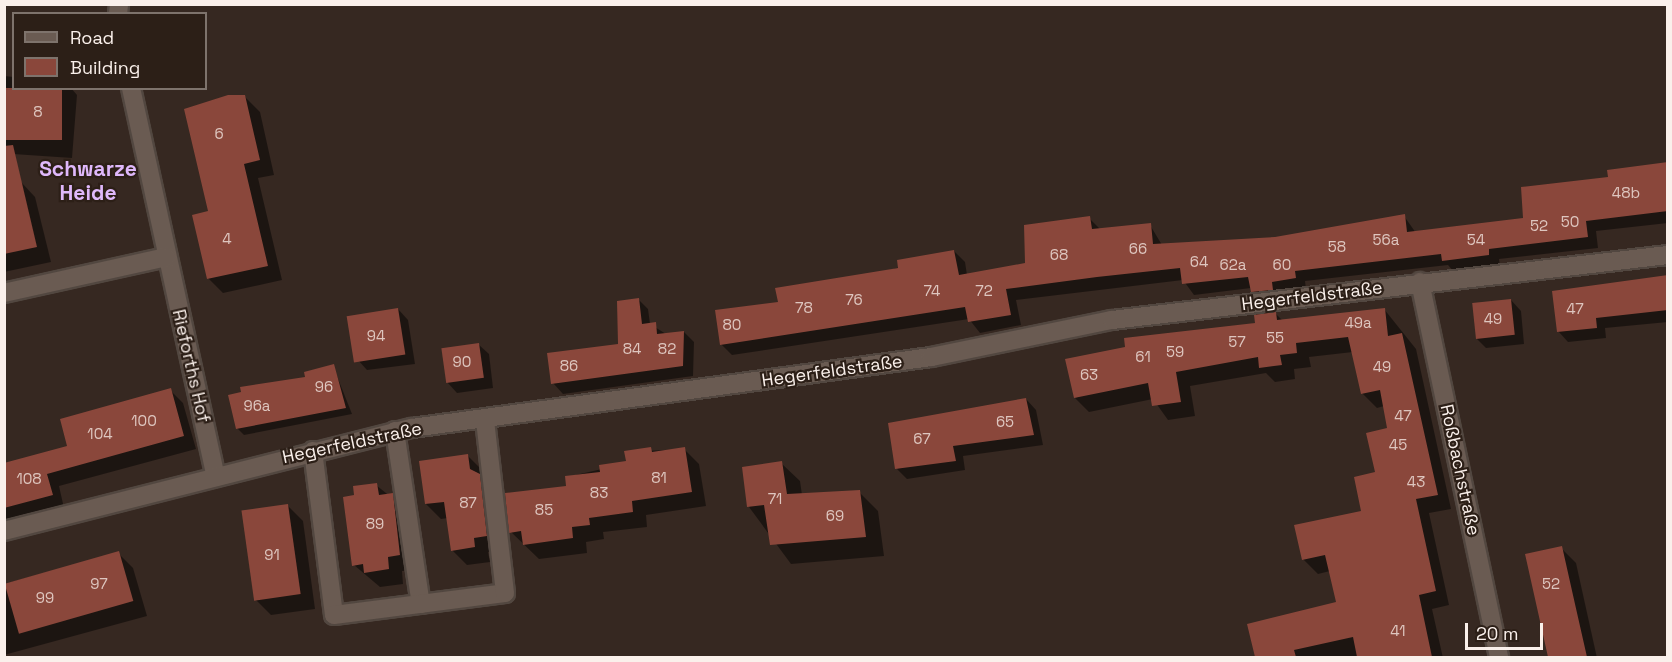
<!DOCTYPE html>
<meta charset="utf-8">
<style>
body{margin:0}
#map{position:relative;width:1672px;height:662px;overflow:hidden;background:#362821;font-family:"Space Grotesk",sans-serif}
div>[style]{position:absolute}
.shadow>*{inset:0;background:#0007}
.building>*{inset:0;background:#8a473b;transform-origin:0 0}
.roads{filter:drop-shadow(2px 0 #524740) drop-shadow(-2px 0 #524740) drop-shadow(0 2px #524740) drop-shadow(0 -2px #524740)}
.minor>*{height:18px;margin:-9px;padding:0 9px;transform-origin:9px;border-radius:9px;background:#6a5b52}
span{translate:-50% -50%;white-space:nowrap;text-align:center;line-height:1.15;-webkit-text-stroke:4.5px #2c1f17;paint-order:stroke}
.number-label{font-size:15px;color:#dec6bf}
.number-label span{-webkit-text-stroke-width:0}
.street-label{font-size:18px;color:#faf0eb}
.quarter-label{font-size:21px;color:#dfb8fb;font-weight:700}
.frame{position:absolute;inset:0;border:6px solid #faf0eb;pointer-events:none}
.legend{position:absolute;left:12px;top:12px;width:195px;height:78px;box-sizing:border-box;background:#2c1f17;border:2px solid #7e736c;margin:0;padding:8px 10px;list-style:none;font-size:18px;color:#faf0eb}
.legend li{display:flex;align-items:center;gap:12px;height:30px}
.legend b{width:30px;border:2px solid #7e736c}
.scale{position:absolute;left:1465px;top:623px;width:78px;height:27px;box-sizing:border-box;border:3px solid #faf0eb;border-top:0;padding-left:8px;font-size:18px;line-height:21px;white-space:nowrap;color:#faf0eb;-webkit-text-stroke:4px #2c1f17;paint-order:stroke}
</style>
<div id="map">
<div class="shadow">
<i style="clip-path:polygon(4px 76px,14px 77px,14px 88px,71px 88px,77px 95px,72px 158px,13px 154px,4px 146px)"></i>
<i style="clip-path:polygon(245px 97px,260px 112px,274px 175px,258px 178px,282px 280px,223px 293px,208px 278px,209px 212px)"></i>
<i style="clip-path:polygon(1668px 164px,1668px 223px,1596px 231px,1598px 248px,1499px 259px,1500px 266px,1454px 272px,1448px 265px,1305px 281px,1306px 289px,1263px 303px,1251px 288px,1194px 295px,1183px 280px,1016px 300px,1021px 325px,980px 333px,969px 319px,732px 355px,721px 344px,779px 303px,954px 251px,965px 262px,967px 275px,1026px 264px,1089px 218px,1100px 229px,1150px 225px,1162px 245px,1275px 239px,1404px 216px,1416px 233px,1524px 219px,1609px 179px)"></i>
<i style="clip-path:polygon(21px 182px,35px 197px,51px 262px,4px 272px,4px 185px)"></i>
<i style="clip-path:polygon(1668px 277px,1668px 322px,1605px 328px,1606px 338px,1568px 342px,1558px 331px)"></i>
<i style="clip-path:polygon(638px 299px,648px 309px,650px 324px,666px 334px,684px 332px,694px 342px,693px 376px,563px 394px,553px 383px,620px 345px)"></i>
<i style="clip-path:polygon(1511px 300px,1521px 311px,1524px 344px,1486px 348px,1476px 338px)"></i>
<i style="clip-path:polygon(398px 309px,408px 320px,415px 364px,367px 370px,357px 359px)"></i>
<i style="clip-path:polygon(1384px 309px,1416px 349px,1451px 509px,1429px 513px,1449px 605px,1432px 609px,1443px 658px,1256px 658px,1249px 625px,1338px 603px,1330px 571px,1318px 574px,1303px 559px,1363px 512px,1389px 429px,1384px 406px,1377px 408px,1362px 393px,1353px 352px,1309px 357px,1311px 367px,1294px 369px,1295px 379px,1275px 382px,1266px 373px,1190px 386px,1195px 416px,1168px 420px,1153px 399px,1089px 412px,1075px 398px,1276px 314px,1283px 321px)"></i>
<i style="clip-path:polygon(478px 344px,489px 354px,493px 388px,457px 393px,447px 382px)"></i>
<i style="clip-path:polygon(333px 366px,352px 414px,244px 435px,237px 428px,307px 378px)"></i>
<i style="clip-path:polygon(170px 390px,183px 403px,196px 449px,59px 486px,64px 508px,4px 524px,4px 465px,69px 447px)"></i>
<i style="clip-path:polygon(1026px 399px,1036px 410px,1043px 445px,963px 456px,965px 470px,907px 479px,897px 469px)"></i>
<i style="clip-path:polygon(684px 449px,699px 464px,706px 506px,646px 515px,647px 527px,603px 532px,604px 539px,586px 542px,587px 553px,539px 559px,511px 532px,568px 487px,567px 477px,628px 463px,626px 452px)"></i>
<i style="clip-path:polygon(468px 456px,483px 471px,501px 550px,488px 552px,490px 562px,467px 565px,452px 550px,448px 518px,441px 519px,426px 504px)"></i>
<i style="clip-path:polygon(781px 463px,800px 481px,802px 495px,859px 492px,878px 511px,884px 556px,791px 564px,749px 507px)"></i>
<i style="clip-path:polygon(376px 485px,407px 510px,414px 570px,402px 571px,403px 584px,380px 587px,354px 565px,356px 497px)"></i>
<i style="clip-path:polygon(288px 506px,303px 521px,315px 609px,271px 615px,256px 600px)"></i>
<i style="clip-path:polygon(1561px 548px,1576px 563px,1597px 658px,1550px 658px,1527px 555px)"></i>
<i style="clip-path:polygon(118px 553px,133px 568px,147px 616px,4px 655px,4px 584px)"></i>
</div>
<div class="building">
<i style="left:4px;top:88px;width:58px;height:52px"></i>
<i style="clip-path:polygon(228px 95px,245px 95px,260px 160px,244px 164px,268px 266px,207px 279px,192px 215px,208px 211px,184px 109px)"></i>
<i style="clip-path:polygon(13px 145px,37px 247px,4px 254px,4px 146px)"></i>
<i style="clip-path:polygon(1668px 162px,1668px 211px,1586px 221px,1588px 237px,1489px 249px,1489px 255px,1442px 261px,1441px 254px,1295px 271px,1296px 278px,1272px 282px,1273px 290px,1251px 292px,1248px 277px,1182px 284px,1180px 268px,1097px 277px,1006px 289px,1011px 315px,968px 322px,965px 307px,720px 345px,715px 310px,778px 302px,775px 288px,898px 268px,897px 260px,954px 250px,959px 275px,1025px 263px,1024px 225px,1090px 216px,1092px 229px,1151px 223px,1153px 244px,1275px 237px,1405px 214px,1407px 232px,1523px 218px,1521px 187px,1608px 177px,1607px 170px)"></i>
<i style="clip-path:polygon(1668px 275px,1668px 310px,1596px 318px,1597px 328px,1557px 332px,1552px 291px)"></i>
<i style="clip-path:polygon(639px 298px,642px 324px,656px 322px,657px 334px,684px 331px,683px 366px,551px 384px,547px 353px,618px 344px,617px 301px)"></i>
<i style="left:1511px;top:299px;width:36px;height:39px;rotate:84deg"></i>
<i style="left:398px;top:308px;width:47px;height:52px;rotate:81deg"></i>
<i style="clip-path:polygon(1385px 308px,1388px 336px,1402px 333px,1438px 495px,1416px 499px,1436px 591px,1419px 595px,1432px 657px,1357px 657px,1353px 637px,1294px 650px,1296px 657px,1255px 657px,1247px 624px,1336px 602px,1325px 555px,1302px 560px,1294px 525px,1361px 511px,1354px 477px,1375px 472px,1366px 433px,1387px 428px,1380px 390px,1361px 394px,1348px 337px,1296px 343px,1297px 353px,1280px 355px,1282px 365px,1259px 368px,1258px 357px,1176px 372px,1181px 402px,1152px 406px,1148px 383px,1074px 398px,1065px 359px,1125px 347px,1124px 338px,1255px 323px,1254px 315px,1276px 312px,1277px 320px)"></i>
<i style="left:479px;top:343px;width:35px;height:38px;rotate:82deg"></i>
<i style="clip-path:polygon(334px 364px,346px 408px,236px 429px,228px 395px,241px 392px,240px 387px,305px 377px,304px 372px)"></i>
<i style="clip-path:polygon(171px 388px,184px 436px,47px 474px,53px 495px,4px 508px,4px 463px,67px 446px,60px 419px)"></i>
<i style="clip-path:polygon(1026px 398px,1034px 435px,953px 446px,956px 461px,895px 469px,888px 423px)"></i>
<i style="clip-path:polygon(651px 447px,652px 452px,685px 447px,692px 492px,632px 501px,633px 512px,589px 518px,590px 525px,572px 527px,573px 538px,523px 545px,521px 531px,509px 533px,505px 493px,566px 486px,565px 476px,600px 472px,599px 465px,626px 461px,624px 451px)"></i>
<i style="clip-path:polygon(468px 454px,470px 469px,480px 474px,487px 536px,474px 538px,475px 547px,451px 551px,444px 502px,425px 504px,419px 461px)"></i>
<i style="clip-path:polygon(782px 461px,787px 494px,860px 490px,866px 537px,770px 545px,764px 505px,747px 507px,742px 467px)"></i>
<i style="clip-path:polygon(377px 483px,379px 495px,393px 493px,400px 555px,388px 557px,389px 569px,364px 573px,363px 564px,352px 566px,343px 497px,354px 495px,353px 486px)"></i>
<i style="left:288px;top:504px;width:91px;height:47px;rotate:82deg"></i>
<i style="clip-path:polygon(1562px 546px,1575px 604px,1587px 657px,1548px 657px,1525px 554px)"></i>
<i style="left:119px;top:551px;width:52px;height:119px;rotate:74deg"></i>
</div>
<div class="roads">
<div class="minor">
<i style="left:118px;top:14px;width:10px;rotate:-84deg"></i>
<i style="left:131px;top:88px;width:395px;rotate:77.7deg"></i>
<i style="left:1420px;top:282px;width:384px;rotate:78.1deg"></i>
<i style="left:4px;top:293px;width:166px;rotate:-12.5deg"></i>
<i style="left:395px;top:431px;width:175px;rotate:81.5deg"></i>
<i style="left:313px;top:451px;width:165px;rotate:82.7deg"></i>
<i style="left:334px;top:615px;width:172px;rotate:-7.3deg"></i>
<i style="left:505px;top:593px;width:175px;rotate:-96.6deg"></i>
<i style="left:4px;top:531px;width:421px;rotate:-14.2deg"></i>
<i style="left:412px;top:428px;width:524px;rotate:-7.79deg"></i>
<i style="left:931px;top:357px;width:185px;rotate:-11.6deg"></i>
<i style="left:1112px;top:320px;width:560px;rotate:-6.67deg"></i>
</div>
</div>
<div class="number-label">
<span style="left:38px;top:112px">8</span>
<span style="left:219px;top:134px">6</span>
<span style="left:1626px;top:193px">48b</span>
<span style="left:1570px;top:222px">50</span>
<span style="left:1539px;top:226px">52</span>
<span style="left:227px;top:239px">4</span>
<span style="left:1386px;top:240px">56a</span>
<span style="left:1476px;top:240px">54</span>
<span style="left:1337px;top:247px">58</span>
<span style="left:1138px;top:249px">66</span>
<span style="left:1059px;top:255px">68</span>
<span style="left:1199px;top:262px">64</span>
<span style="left:1233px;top:265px">62a</span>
<span style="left:1282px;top:265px">60</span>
<span style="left:932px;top:291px">74</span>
<span style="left:984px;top:291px">72</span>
<span style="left:854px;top:300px">76</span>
<span style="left:804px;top:308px">78</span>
<span style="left:1575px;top:309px">47</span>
<span style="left:1493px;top:319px">49</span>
<span style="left:1358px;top:323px">49a</span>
<span style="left:732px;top:325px">80</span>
<span style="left:376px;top:336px">94</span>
<span style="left:1275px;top:338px">55</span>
<span style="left:1237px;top:342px">57</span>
<span style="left:632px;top:349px">84</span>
<span style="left:667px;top:349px">82</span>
<span style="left:1175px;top:352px">59</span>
<span style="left:1143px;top:357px">61</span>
<span style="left:462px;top:362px">90</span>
<span style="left:569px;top:366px">86</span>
<span style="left:1382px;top:367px">49</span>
<span style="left:1089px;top:375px">63</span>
<span style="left:324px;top:387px">96</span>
<span style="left:257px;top:406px">96a</span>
<span style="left:1403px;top:416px">47</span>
<span style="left:144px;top:421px">100</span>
<span style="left:1005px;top:422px">65</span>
<span style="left:100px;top:434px">104</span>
<span style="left:922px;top:439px">67</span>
<span style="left:1398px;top:445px">45</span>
<span style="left:659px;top:478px">81</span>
<span style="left:29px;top:479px">108</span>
<span style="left:1416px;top:482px">43</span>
<span style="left:599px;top:493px">83</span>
<span style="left:775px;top:499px">71</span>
<span style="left:468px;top:503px">87</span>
<span style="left:544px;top:510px">85</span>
<span style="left:835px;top:516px">69</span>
<span style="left:375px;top:524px">89</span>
<span style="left:272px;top:555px">91</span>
<span style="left:99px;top:584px">97</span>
<span style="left:1551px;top:584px">52</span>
<span style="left:45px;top:598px">99</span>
<span style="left:1398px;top:631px">41</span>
</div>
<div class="street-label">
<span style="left:1312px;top:296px;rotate:-7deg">Hegerfeldstraße</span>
<span style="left:191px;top:366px;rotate:77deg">Rieforths Hof</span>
<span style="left:832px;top:371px;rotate:-8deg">Hegerfeldstraße</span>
<span style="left:352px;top:443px;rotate:-12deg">Hegerfeldstraße</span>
<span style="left:1460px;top:470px;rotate:78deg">Roßbachstraße</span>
</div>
<div class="quarter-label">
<span style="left:88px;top:181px">Schwarze<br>Heide</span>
</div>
<div class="frame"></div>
<ul class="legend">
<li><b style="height:8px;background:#6a5b52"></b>Road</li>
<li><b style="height:16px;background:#8a473b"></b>Building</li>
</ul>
<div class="scale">20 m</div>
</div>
